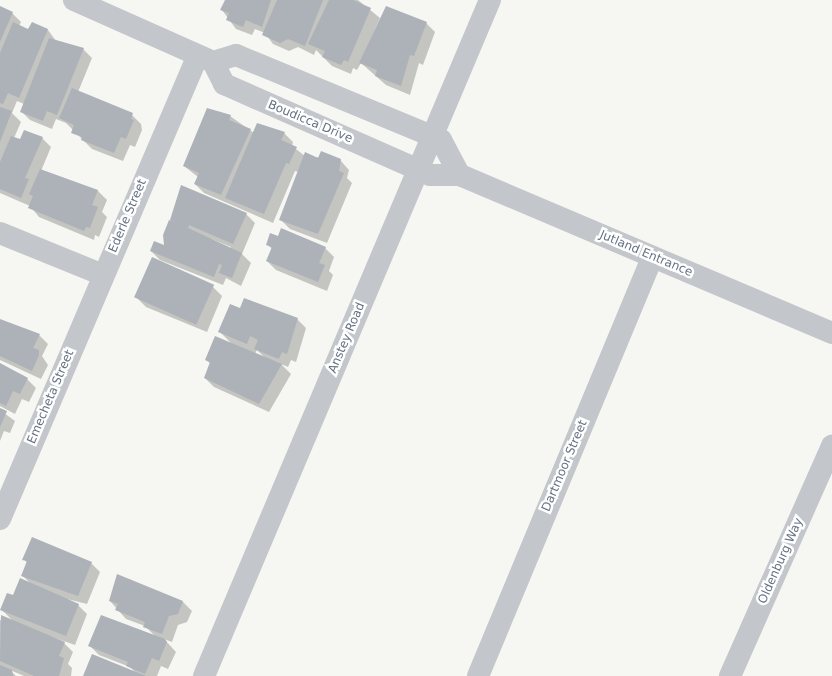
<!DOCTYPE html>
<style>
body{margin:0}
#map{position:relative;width:832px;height:676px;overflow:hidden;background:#f6f6f2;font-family:"DejaVu Sans",sans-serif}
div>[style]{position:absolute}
.shadow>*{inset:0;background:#0003}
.building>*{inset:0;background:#acb2b8;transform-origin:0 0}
.minor>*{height:22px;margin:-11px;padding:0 11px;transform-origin:11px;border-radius:11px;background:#c3c6ca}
span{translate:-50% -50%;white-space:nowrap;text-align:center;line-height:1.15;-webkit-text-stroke:5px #fff;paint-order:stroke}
.street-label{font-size:12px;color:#657283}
</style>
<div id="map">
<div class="shadow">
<i style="clip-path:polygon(226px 0,358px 0,380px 18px,366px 50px,426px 23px,435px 32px,423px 65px,419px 63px,410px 95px,386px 85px,361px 63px,357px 70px,353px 68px,351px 74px,332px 66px,316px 50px,314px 55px,298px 47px,289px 51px,273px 44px,265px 33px,255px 29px,252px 35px,236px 29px,222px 10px)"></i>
<i style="clip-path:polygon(0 8px,12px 13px,21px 22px,19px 26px,29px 30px,48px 30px,56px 41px,83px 49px,92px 58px,78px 92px,132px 115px,141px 124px,142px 130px,135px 147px,130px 145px,123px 161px,92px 149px,66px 123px,56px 119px,52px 129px,30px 120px,21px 111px,24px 104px,17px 101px,12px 113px,21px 122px,14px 138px,20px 141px,42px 138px,51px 147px,41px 171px,98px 191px,107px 200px,102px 212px,107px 217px,99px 237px,95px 235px,94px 240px,39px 217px,30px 206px,0 193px)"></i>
<i style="clip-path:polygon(230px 116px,254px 133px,284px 133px,293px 142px,292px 146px,305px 156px,340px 160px,349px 170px,347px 178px,352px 183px,327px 243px,290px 229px,281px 220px,299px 172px,295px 171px,273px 223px,204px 193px,195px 184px,198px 177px,184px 166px)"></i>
<i style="clip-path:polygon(evenodd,182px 187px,246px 214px,255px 223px,242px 254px,251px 263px,241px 286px,226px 278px,223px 285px,160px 260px,151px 251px,165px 247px,164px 235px,179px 201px,177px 199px,182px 187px,209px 238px,231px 247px,230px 250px,209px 238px)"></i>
<i style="clip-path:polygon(267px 244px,325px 248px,334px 257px,329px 271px,333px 275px,327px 291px,276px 270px,267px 261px,272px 249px)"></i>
<i style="clip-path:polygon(213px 287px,222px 296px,207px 332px,146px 307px,137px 298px)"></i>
<i style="clip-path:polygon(evenodd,240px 309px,297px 319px,306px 328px,296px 362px,291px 360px,288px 367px,281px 364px,291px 374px,269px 412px,214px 387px,205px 378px,211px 364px,206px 360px,232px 344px,219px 331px,240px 309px,257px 350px,265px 358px,255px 354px,257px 350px)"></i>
<i style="clip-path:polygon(0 320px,39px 335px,48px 344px,42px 356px,48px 365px,41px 379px,0 360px)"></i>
<i style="clip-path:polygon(0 365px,24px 376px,36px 388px,29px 402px,22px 399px,15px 414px,0 406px)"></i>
<i style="clip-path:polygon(0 410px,15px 421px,10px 433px,4px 431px,0 441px)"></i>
<i style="clip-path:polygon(24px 559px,91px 563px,100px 572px,87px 604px,59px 597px,78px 605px,87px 614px,75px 645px,38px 632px,64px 643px,73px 652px,68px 664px,72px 668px,71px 676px,24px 676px,10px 670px,16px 676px,0 676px,0 621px,2px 617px,14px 622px,2px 610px,31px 584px,22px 575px,27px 563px)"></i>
<i style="clip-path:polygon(117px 576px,183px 602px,192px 611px,187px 622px,178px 625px,172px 642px,164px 639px,176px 652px,168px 669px,161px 666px,157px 676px,84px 676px,136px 673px,130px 667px,99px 655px,90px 646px,155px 636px,145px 626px,126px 619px,110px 601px)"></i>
</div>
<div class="building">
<i style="clip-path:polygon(225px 0,271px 0,262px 27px,246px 20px,243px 27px,226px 20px,229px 13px,220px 10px)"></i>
<i style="clip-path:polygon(277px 0,323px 0,305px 46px,288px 39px,280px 43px,262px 35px)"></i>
<i style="clip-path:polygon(329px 0,353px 0,371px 8px,348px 62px,344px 60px,341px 65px,322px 57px,325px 51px,308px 44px)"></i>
<i style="clip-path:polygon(0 6px,13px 12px,0 42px)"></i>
<i style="clip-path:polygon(386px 6px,427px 22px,414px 56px,410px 55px,401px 86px,375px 76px,377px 70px,359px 63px)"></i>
<i style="clip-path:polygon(13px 22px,28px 29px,32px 22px,48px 29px,19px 98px,8px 93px,3px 104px,0 103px,0 53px)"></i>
<i style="clip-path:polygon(49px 38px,84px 48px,57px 115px,47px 111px,43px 121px,20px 112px)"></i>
<i style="clip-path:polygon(72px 88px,133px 113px,131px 119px,134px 120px,126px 139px,121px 137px,114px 153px,81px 140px,82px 137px,71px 133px,74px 125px,59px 118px)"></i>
<i style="clip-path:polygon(0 107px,12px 111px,0 142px)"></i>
<i style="clip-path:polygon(207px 108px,231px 115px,229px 120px,251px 129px,221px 195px,194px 184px,199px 173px,183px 166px)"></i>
<i style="clip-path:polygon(257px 123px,285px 132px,281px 140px,297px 147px,289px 164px,286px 163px,264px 214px,225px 198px)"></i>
<i style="clip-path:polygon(24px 130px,43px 137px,25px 178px,29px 179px,21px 198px,0 189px,0 162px,11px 136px,20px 139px)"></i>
<i style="clip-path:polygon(321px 151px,341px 159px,339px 171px,344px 173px,318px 234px,279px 220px,305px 152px,318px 158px)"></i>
<i style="clip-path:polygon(40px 169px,98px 190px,92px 205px,98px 207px,90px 228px,86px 227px,84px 231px,28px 208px,33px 196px,29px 194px)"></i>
<i style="clip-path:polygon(181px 185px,247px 213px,233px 244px,189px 225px,188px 228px,242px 253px,232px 278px,219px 273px,222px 265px,219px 264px,214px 277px,150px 251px,154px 241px,164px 245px,163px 235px,169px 220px,177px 223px,170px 220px)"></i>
<i style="clip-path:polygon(281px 228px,326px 247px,319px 263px,325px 265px,318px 282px,266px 261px,272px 247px,266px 245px,270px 233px,278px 236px)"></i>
<i style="left:152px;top:257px;width:68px;height:44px;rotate:24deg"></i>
<i style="clip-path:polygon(244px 298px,298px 318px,287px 354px,282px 352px,279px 359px,254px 349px,258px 340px,250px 336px,247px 344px,218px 332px,230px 304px,240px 308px)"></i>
<i style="clip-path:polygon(0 319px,40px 334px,33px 348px,39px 350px,39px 355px,32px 371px,0 356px)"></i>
<i style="clip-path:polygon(215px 336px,282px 364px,259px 404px,204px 378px,210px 362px,205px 360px)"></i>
<i style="clip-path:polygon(0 363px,28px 378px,20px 394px,13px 391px,6px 406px,0 403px)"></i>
<i style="clip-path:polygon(0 408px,7px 411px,0 427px)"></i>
<i style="clip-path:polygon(32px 537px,92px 562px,78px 596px,21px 576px,27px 561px,22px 560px)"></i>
<i style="clip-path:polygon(117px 574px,183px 601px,178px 614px,169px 616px,162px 634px,143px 627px,145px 622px,115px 610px,118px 604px,109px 601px)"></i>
<i style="clip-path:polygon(20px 578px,79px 604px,66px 636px,0 610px,7px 593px,13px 595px)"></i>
<i style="clip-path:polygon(1px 615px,65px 642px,59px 656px,64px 658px,59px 676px,34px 676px,0 661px)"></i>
<i style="clip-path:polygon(101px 615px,165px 639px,167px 642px,159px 661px,152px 658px,145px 674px,126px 666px,128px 662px,88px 646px)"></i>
<i style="clip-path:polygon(92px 654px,146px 676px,83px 676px)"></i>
<i style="clip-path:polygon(0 665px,12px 670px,13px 676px,0 676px)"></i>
</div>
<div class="minor">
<i style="left:74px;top:0;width:152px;rotate:24deg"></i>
<i style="left:213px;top:62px;width:25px;rotate:63deg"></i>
<i style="left:224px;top:84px;width:225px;rotate:23.8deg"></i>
<i style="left:430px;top:175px;width:30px"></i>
<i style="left:460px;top:175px;width:404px;rotate:23deg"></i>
<i style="left:213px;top:62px;width:24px;rotate:-17deg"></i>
<i style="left:236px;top:55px;width:222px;rotate:22.5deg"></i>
<i style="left:441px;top:140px;width:40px;rotate:62deg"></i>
<i style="left:0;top:233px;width:111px;rotate:22.2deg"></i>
<i style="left:0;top:519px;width:504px;rotate:-66.89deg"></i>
<i style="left:204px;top:676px;width:734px;rotate:-67.07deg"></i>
<i style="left:478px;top:676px;width:454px;rotate:-67.4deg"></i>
<i style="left:730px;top:676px;width:252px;rotate:-66.1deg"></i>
</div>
<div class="street-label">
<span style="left:310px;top:122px;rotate:23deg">Boudicca Drive</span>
<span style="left:128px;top:216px;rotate:-67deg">Ederle Street</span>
<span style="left:646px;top:254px;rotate:23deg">Jutland Entrance</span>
<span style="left:347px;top:338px;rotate:-67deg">Anstey Road</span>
<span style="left:51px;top:397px;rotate:-67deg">Emecheta Street</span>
<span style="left:565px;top:466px;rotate:-67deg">Dartmoor Street</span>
<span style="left:781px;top:561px;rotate:-66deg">Oldenburg Way</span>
</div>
</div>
